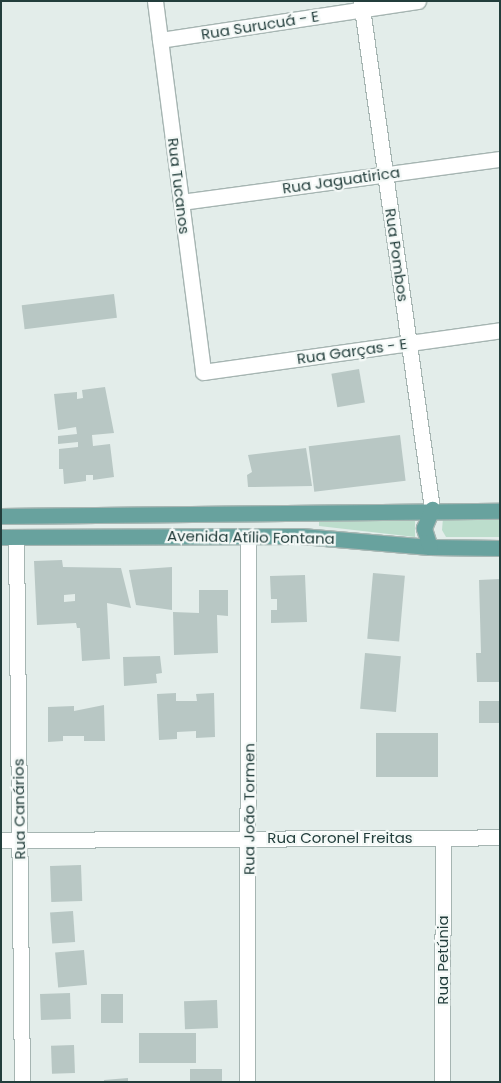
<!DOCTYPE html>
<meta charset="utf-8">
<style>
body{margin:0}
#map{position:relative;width:501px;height:1083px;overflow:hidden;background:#e3edea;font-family:Poppins,sans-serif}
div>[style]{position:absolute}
.green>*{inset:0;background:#bcddcc}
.building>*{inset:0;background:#b8c7c4;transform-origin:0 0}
.roads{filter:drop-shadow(1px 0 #a6b5b2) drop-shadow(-1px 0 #a6b5b2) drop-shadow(0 1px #a6b5b2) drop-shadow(0 -1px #a6b5b2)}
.minor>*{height:15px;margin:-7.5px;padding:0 7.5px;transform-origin:7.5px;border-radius:7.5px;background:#fff}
.major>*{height:15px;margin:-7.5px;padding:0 7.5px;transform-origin:7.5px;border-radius:7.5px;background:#68a29e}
span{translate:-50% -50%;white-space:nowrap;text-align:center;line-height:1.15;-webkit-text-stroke:4.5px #f4f9f7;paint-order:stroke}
.street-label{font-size:15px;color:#233e3c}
.frame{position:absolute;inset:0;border:2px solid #233e3c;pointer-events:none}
</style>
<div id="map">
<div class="green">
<i style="clip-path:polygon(415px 517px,415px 537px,319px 526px,319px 519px)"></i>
<i style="clip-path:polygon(443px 518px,500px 519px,500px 537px,446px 537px,442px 530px)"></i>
</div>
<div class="building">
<i style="left:114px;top:294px;width:24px;height:93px;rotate:83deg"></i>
<i style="left:359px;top:369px;width:34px;height:28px;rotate:80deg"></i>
<i style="clip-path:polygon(105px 387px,114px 433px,92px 435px,93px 446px,110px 444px,114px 477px,93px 480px,93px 475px,86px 475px,86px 481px,64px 484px,63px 469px,59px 469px,59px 449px,78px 447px,78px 442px,58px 444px,58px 436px,77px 434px,76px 427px,58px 430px,54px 394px,77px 392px,77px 399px,83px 398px,82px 390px)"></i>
<i style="left:400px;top:435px;width:46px;height:92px;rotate:83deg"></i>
<i style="clip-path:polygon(306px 448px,312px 486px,248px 487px,247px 475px,252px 472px,248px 455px)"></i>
<i style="clip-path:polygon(evenodd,62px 560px,63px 567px,121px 568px,131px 608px,107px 603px,110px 659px,82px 661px,80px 628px,77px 628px,76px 623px,37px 625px,34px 561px,62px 560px,75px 594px,75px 601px,64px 602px,64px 595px,75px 594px)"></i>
<i style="clip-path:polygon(172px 567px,172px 610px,136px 605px,129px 570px)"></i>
<i style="left:373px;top:573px;width:32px;height:66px;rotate:5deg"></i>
<i style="clip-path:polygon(305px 575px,307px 622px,271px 623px,271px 610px,277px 610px,277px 599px,271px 599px,270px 576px)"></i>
<i style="clip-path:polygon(500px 579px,500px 682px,477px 682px,476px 653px,481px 653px,479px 580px)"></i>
<i style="clip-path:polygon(199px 590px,228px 590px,228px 616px,217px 615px,218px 653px,174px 655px,173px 612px,199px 613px)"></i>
<i style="left:365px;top:653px;width:36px;height:56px;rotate:5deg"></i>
<i style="clip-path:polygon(160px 656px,162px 673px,156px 674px,157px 683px,124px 686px,123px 657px)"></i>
<i style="clip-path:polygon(176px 693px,176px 701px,197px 701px,196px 694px,214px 693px,215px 737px,196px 738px,196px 731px,177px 732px,177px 739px,159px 740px,157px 694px)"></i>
<i style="left:500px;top:701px;width:22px;height:21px;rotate:90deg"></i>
<i style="clip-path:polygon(104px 705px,105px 741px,84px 741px,84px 736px,63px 736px,63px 741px,48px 742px,48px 707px,74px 706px,74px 711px)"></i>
<i style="left:376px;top:733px;width:62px;height:44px"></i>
<i style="left:81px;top:865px;width:36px;height:31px;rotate:88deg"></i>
<i style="left:73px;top:911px;width:31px;height:23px;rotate:86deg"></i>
<i style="left:84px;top:950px;width:35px;height:29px;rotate:85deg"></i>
<i style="left:70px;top:993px;width:26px;height:30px;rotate:88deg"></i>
<i style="left:101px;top:994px;width:22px;height:29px"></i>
<i style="left:217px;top:1000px;width:28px;height:33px;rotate:88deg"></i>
<i style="left:196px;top:1033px;width:30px;height:57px;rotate:90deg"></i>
<i style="left:74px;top:1045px;width:28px;height:23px;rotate:88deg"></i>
<i style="left:190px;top:1069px;width:32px;height:13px"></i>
<i style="clip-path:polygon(128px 1078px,128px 1082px,104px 1082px,104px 1080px)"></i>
</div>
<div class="roads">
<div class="minor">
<i style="left:155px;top:1px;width:374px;rotate:82.6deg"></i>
<i style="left:203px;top:372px;width:300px;rotate:-8deg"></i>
<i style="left:361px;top:1px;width:513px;rotate:82.04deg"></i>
<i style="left:160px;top:40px;width:261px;rotate:-8.6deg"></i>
<i style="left:181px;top:202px;width:322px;rotate:-7.7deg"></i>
<i style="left:16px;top:537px;width:545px;rotate:89.37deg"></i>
<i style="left:1px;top:840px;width:499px;rotate:-0.3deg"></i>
<i style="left:247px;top:1082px;width:545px;rotate:-89.89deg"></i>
<i style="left:442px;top:1082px;width:244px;rotate:-89.8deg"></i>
</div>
<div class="major">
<i style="left:1px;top:516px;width:499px;rotate:-0.6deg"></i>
<i style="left:1px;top:537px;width:300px;rotate:-0.2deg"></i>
<i style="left:301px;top:536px;width:129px;rotate:4.9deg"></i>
<i style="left:430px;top:547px;width:70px;rotate:0.8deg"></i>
<i style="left:430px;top:547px;width:20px;rotate:-108deg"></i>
<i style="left:424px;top:528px;width:21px;rotate:-67deg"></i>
</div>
</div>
<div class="street-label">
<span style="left:260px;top:25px;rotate:-9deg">Rua Surucuá - E</span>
<span style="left:341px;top:180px;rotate:-8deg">Rua Jaguatirica</span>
<span style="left:179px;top:186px;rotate:83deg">Rua Tucanos</span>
<span style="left:397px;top:255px;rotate:82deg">Rua Pombos</span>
<span style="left:352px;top:351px;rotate:-8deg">Rua Garças - E</span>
<span style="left:251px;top:537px;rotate:1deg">Avenida Atílio Fontana</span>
<span style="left:19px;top:809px;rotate:-91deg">Rua Canários</span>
<span style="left:249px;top:809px;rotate:-90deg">Rua João Tormen</span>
<span style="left:340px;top:838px">Rua Coronel Freitas</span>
<span style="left:443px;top:960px;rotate:-90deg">Rua Petúnia</span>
</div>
<div class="frame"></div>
</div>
